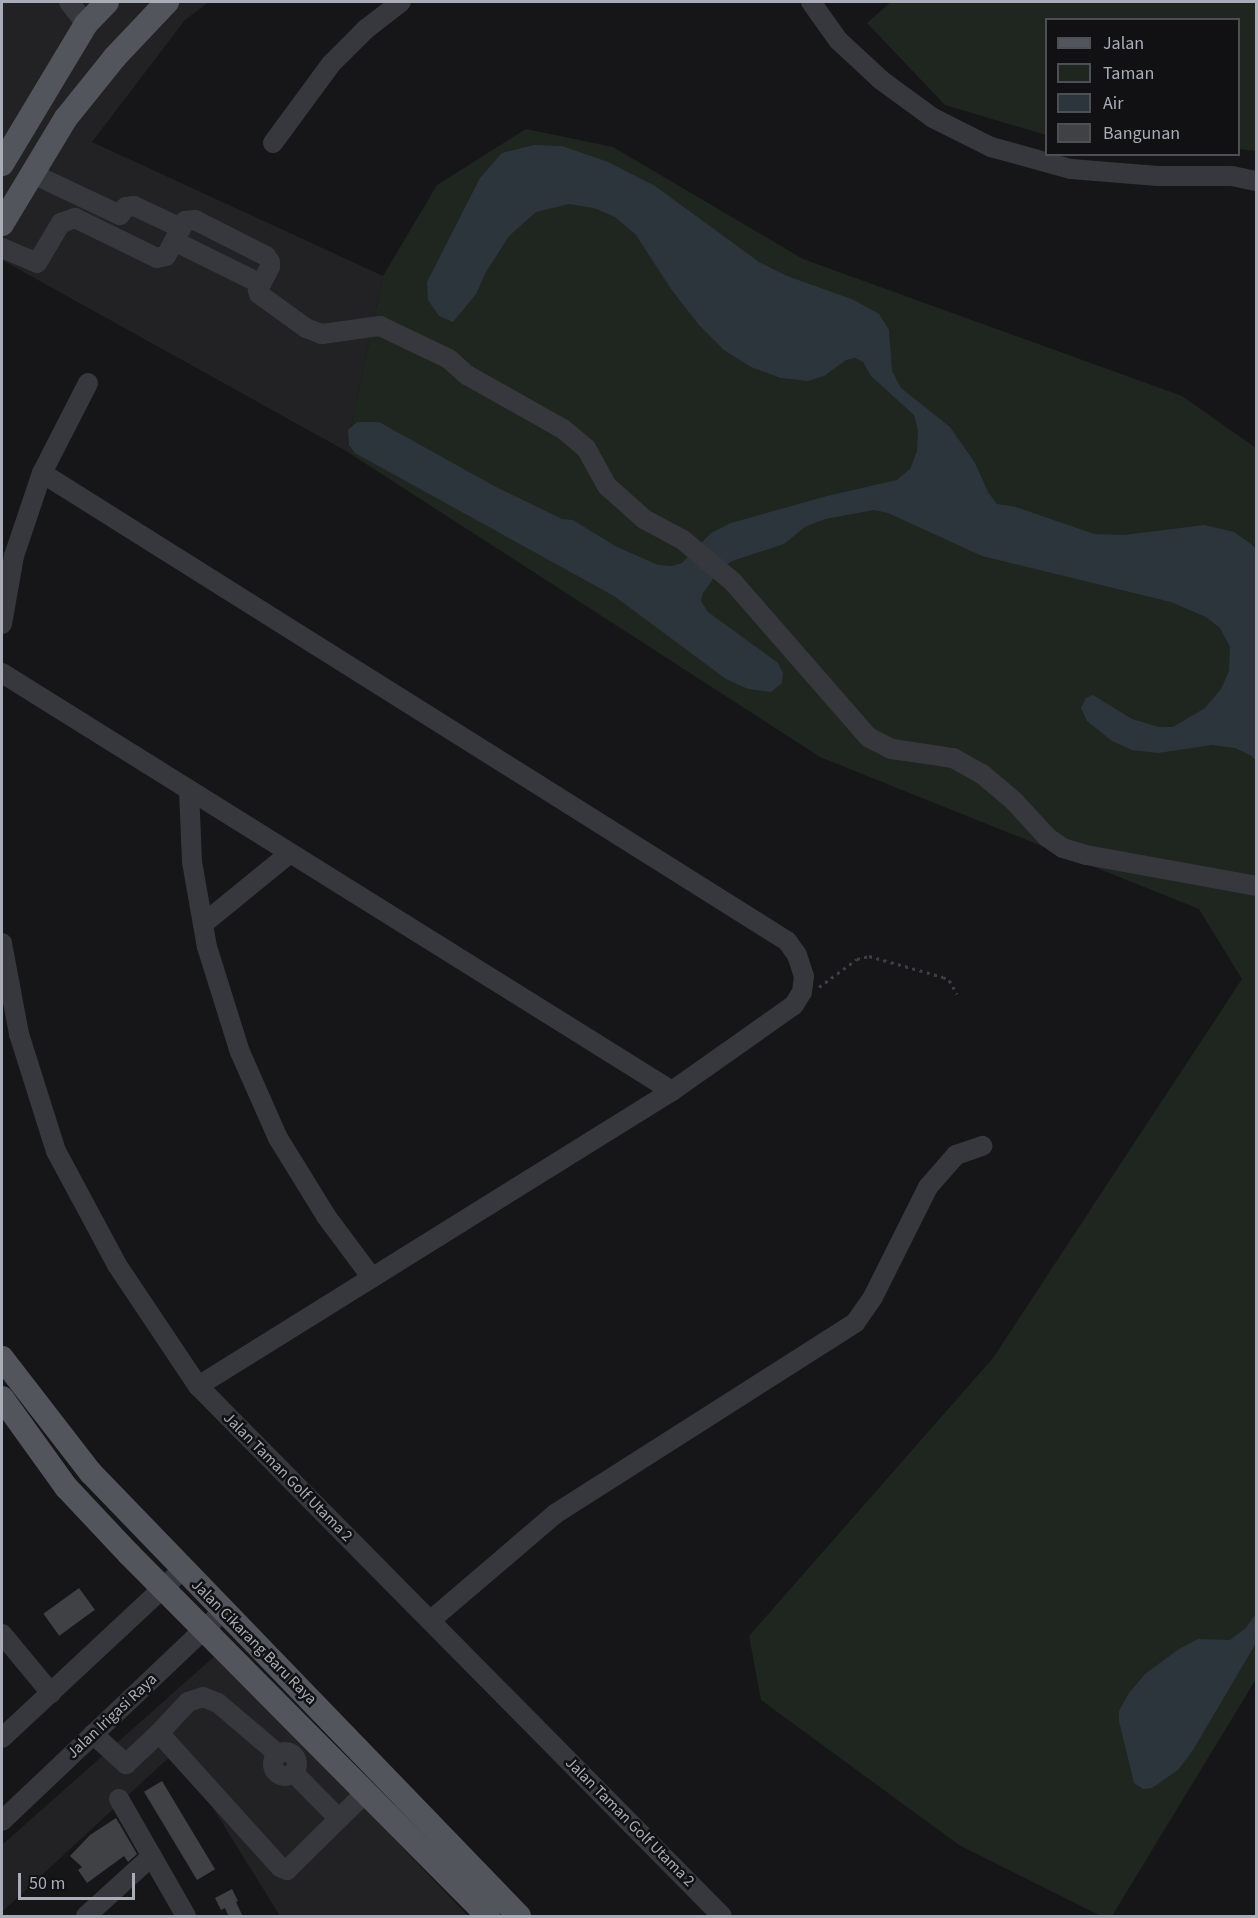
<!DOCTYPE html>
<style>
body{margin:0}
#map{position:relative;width:1258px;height:1918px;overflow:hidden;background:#161618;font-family:"Source Sans 3",sans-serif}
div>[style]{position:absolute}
.built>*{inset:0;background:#222225}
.green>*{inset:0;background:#1e261f}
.water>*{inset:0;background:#2c353c}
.building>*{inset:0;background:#404145;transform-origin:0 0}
.path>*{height:3px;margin-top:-1.5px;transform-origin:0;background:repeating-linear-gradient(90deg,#3d3f44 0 3px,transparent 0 7.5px)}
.minor>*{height:20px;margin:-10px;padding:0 10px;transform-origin:10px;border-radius:10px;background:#37383d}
.minor>.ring{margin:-10px;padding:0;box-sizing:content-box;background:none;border:20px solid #37383d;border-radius:50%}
.major>*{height:24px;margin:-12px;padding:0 12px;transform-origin:12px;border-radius:12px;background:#53555c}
span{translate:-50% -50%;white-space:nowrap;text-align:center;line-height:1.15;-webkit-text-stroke:5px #111113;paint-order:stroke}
.street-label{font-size:16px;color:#a8adb8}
.frame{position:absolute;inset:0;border:3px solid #a8adb8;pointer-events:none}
.legend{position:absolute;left:1045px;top:18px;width:195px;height:138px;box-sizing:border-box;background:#111113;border:2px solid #4d4f55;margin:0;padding:8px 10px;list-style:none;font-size:18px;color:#a8adb8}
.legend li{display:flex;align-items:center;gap:12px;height:30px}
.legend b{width:30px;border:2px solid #4d4f55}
.scale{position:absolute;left:18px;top:1873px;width:117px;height:27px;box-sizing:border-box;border:3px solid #a8adb8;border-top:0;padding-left:8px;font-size:18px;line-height:21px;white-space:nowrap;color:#a8adb8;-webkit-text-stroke:4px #111113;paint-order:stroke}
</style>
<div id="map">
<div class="built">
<i style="clip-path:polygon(2px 2px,209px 2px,185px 20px,92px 142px,383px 276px,346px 451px,2px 260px)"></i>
<i style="clip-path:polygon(217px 1654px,468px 1916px,280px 1916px,177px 1750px,2px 1912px,2px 1845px)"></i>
</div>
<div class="green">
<i style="clip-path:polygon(891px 2px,1256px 2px,1256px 151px,1239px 149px,1238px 20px,1046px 20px,1046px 135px,945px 105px,867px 23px)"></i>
<i style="clip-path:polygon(526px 129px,613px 147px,803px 259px,1182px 396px,1256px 448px,1256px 1679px,1112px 1916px,1101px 1916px,959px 1845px,761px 1700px,749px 1636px,993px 1358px,1242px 979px,1199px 909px,820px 757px,346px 451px,383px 276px,437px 185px)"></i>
</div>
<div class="water">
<i style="clip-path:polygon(534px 145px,562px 146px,608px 162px,655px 186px,759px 262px,787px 276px,854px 300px,879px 314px,889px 330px,892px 371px,901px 388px,950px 427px,975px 463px,988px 492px,997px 504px,1016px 507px,1094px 534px,1124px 535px,1204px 525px,1234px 532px,1251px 544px,1256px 549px,1256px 761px,1252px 756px,1235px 748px,1212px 745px,1158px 753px,1132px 750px,1112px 741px,1087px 721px,1081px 708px,1086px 698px,1093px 695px,1132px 719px,1159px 727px,1173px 727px,1205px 708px,1221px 689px,1229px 671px,1230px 647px,1220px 628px,1206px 617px,1171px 602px,982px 556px,888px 513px,874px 510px,825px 519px,805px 527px,784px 544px,732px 561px,720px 569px,703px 593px,701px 601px,708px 612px,778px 663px,783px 673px,782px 683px,771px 692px,748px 689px,726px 679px,614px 596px,355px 453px,349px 445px,348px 430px,357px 422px,379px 422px,496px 487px,562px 519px,573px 520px,615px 546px,658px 565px,672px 566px,682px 563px,711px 533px,731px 523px,827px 496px,897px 480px,910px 469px,917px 451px,918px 430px,914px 415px,871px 376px,863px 362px,855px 358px,846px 360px,824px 376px,808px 381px,781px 378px,751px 367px,724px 350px,699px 325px,671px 289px,636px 235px,615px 217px,594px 208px,569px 204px,536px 212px,509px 236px,486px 272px,476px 294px,453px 322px,439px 316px,428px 300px,427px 282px,480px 178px,502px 153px)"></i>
<i style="clip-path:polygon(1256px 1613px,1256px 1643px,1193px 1750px,1178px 1770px,1152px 1788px,1143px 1789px,1134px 1783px,1119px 1721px,1119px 1711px,1129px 1693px,1145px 1674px,1179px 1649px,1198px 1639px,1230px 1640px,1246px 1628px)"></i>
</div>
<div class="building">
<i style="left:79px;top:1588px;width:27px;height:44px;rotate:54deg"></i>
<i style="left:162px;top:1781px;width:103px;height:21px;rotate:59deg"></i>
<i style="clip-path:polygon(116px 1818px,137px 1854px,128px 1862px,124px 1856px,87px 1883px,78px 1870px,82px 1867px,70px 1856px,90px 1835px)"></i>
<i style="clip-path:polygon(232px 1889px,238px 1901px,236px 1902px,243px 1917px,229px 1917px,225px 1908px,221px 1910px,215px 1898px)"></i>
</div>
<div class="path">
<i style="left:819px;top:987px;width:47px;rotate:-36.4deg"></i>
<i style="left:857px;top:959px;width:12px;rotate:-14deg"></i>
<i style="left:869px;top:956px;width:77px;rotate:15.8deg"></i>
<i style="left:943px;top:977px;width:7px;rotate:27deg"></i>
<i style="left:949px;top:980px;width:16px;rotate:60deg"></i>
</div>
<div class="minor">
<i style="left:69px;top:2px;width:28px;rotate:52deg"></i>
<i style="left:811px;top:2px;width:47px;rotate:54.6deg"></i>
<i style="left:838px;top:40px;width:59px;rotate:42.9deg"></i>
<i style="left:881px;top:80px;width:64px;rotate:36.2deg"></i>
<i style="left:933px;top:118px;width:65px;rotate:26.6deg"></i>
<i style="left:991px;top:147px;width:83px;rotate:15.4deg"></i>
<i style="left:1071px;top:169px;width:87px;rotate:4.6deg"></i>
<i style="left:1158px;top:176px;width:74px"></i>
<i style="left:1232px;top:176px;width:25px;rotate:12deg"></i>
<i style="left:273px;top:143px;width:98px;rotate:-53.7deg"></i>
<i style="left:331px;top:64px;width:49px;rotate:-45deg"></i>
<i style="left:366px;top:29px;width:44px;rotate:-37.6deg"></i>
<i style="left:31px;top:173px;width:98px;rotate:25.3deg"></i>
<i style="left:120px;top:215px;width:10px;rotate:-53deg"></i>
<i style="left:126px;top:207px;width:8px;rotate:-7deg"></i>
<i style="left:134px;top:206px;width:52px;rotate:25.1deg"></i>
<i style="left:2px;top:248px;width:38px;rotate:23deg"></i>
<i style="left:37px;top:263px;width:47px;rotate:-59deg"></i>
<i style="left:61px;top:223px;width:15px;rotate:-20deg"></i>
<i style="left:75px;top:218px;width:91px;rotate:26deg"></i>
<i style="left:157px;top:258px;width:9px;rotate:-13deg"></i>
<i style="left:166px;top:256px;width:17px;rotate:-62deg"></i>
<i style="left:261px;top:284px;width:97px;rotate:-153.7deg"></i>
<i style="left:174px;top:241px;width:23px;rotate:-61deg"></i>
<i style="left:185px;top:221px;width:10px;rotate:-6deg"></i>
<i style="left:195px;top:220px;width:80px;rotate:26.9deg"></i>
<i style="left:266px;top:256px;width:7px;rotate:56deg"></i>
<i style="left:270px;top:262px;width:5px;rotate:90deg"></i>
<i style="left:270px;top:267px;width:19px;rotate:118deg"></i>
<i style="left:261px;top:284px;width:7px;rotate:117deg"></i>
<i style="left:258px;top:290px;width:4px;rotate:76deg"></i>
<i style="left:259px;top:294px;width:58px;rotate:35.9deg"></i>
<i style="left:306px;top:328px;width:17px;rotate:21deg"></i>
<i style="left:322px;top:334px;width:59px;rotate:-7.9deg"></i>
<i style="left:380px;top:326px;width:76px;rotate:25.6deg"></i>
<i style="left:449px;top:359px;width:24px;rotate:42deg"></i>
<i style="left:467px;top:375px;width:110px;rotate:29.4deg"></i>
<i style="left:563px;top:429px;width:30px;rotate:40deg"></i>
<i style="left:586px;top:448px;width:43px;rotate:61.1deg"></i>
<i style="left:607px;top:486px;width:50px;rotate:41.7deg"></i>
<i style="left:644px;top:519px;width:44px;rotate:28.3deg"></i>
<i style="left:683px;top:540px;width:65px;rotate:40deg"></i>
<i style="left:733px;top:582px;width:206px;rotate:48.9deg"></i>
<i style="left:868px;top:737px;width:27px;rotate:27deg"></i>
<i style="left:892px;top:749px;width:62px;rotate:8.4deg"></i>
<i style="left:953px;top:758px;width:33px;rotate:29deg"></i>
<i style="left:982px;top:774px;width:42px;rotate:40.2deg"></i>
<i style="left:1014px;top:801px;width:49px;rotate:47.5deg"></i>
<i style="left:1047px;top:837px;width:19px;rotate:35deg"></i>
<i style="left:1063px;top:848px;width:24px;rotate:17deg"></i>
<i style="left:1086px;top:855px;width:173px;rotate:10.3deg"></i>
<i style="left:42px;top:473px;width:880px;rotate:32.14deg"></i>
<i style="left:787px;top:941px;width:17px;rotate:54deg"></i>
<i style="left:797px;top:955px;width:22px;rotate:72deg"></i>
<i style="left:804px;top:976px;width:16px;rotate:97deg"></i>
<i style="left:802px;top:992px;width:15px;rotate:122deg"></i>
<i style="left:794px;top:1005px;width:149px;rotate:144.8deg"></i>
<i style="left:672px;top:1091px;width:558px;rotate:148.1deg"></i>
<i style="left:2px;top:624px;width:69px;rotate:-80deg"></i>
<i style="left:14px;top:556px;width:88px;rotate:-71.4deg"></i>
<i style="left:42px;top:473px;width:101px;rotate:-62.9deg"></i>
<i style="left:2px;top:673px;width:790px;rotate:31.96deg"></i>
<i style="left:189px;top:790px;width:72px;rotate:87.6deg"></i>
<i style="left:192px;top:862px;width:86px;rotate:80deg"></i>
<i style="left:207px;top:947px;width:110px;rotate:72.6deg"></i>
<i style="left:240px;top:1052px;width:94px;rotate:66.2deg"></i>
<i style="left:278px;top:1138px;width:92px;rotate:58.4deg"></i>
<i style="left:326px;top:1216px;width:77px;rotate:53.4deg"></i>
<i style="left:203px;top:924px;width:112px;rotate:-39.2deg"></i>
<i style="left:2px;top:943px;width:93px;rotate:79.4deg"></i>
<i style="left:19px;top:1034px;width:123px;rotate:72.5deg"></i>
<i style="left:56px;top:1151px;width:129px;rotate:61.8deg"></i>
<i style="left:117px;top:1265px;width:146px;rotate:56.2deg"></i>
<i style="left:198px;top:1386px;width:745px;rotate:45.33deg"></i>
<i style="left:431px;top:1620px;width:163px;rotate:-40.5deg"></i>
<i style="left:555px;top:1514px;width:356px;rotate:-32.5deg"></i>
<i style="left:855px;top:1323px;width:32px;rotate:-55deg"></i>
<i style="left:873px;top:1297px;width:123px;rotate:-63.4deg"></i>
<i style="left:928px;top:1187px;width:43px;rotate:-48.8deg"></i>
<i style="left:956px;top:1155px;width:28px;rotate:-19deg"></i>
<i style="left:2px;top:1634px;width:77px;rotate:50.3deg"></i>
<i style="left:159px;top:1733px;width:42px;rotate:-46.9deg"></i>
<i style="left:188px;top:1702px;width:16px;rotate:-18deg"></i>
<i style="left:203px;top:1697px;width:16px;rotate:22deg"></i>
<i style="left:218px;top:1703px;width:79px;rotate:40.4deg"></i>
<i style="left:93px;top:1734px;width:45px;rotate:42.3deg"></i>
<i style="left:126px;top:1764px;width:45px;rotate:-43.2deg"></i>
<i style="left:159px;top:1733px;width:181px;rotate:47.9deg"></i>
<i style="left:280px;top:1867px;width:8px;rotate:23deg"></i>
<i style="left:287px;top:1870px;width:111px;rotate:-44.6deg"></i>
<i style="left:2px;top:1738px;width:246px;rotate:-43deg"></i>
<i class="ring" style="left:273px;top:1752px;width:4px;height:4px"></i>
<i style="left:294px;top:1773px;width:63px;rotate:45.6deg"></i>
<i style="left:119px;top:1799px;width:135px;rotate:60.2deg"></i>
<i style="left:2px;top:1821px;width:305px;rotate:-43.5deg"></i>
<i style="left:86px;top:1916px;width:89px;rotate:-42.3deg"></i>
</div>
<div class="major">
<i style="left:2px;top:164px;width:163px;rotate:-59deg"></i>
<i style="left:86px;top:24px;width:30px;rotate:-46deg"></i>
<i style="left:2px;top:224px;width:124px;rotate:-58.9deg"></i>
<i style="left:66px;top:118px;width:78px;rotate:-51.2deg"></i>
<i style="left:115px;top:57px;width:76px;rotate:-46.6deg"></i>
<i style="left:2px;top:1358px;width:145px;rotate:52.3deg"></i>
<i style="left:91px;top:1473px;width:616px;rotate:45.99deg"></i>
<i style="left:2px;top:1398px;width:110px;rotate:54.3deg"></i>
<i style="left:66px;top:1487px;width:92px;rotate:46.8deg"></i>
<i style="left:129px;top:1554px;width:510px;rotate:45.24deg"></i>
</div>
<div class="street-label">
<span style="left:288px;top:1477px;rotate:45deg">Jalan Taman Golf Utama 2</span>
<span style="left:254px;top:1642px;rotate:45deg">Jalan Cikarang Baru Raya</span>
<span style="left:112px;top:1716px;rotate:-43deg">Jalan Irigasi Raya</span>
<span style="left:630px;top:1822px;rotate:45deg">Jalan Taman Golf Utama 2</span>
</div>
<div class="frame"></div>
<ul class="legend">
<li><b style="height:8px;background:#53555c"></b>Jalan</li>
<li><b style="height:16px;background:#1e261f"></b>Taman</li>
<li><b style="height:16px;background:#2c353c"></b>Air</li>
<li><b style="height:16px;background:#404145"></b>Bangunan</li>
</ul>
<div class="scale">50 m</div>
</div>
